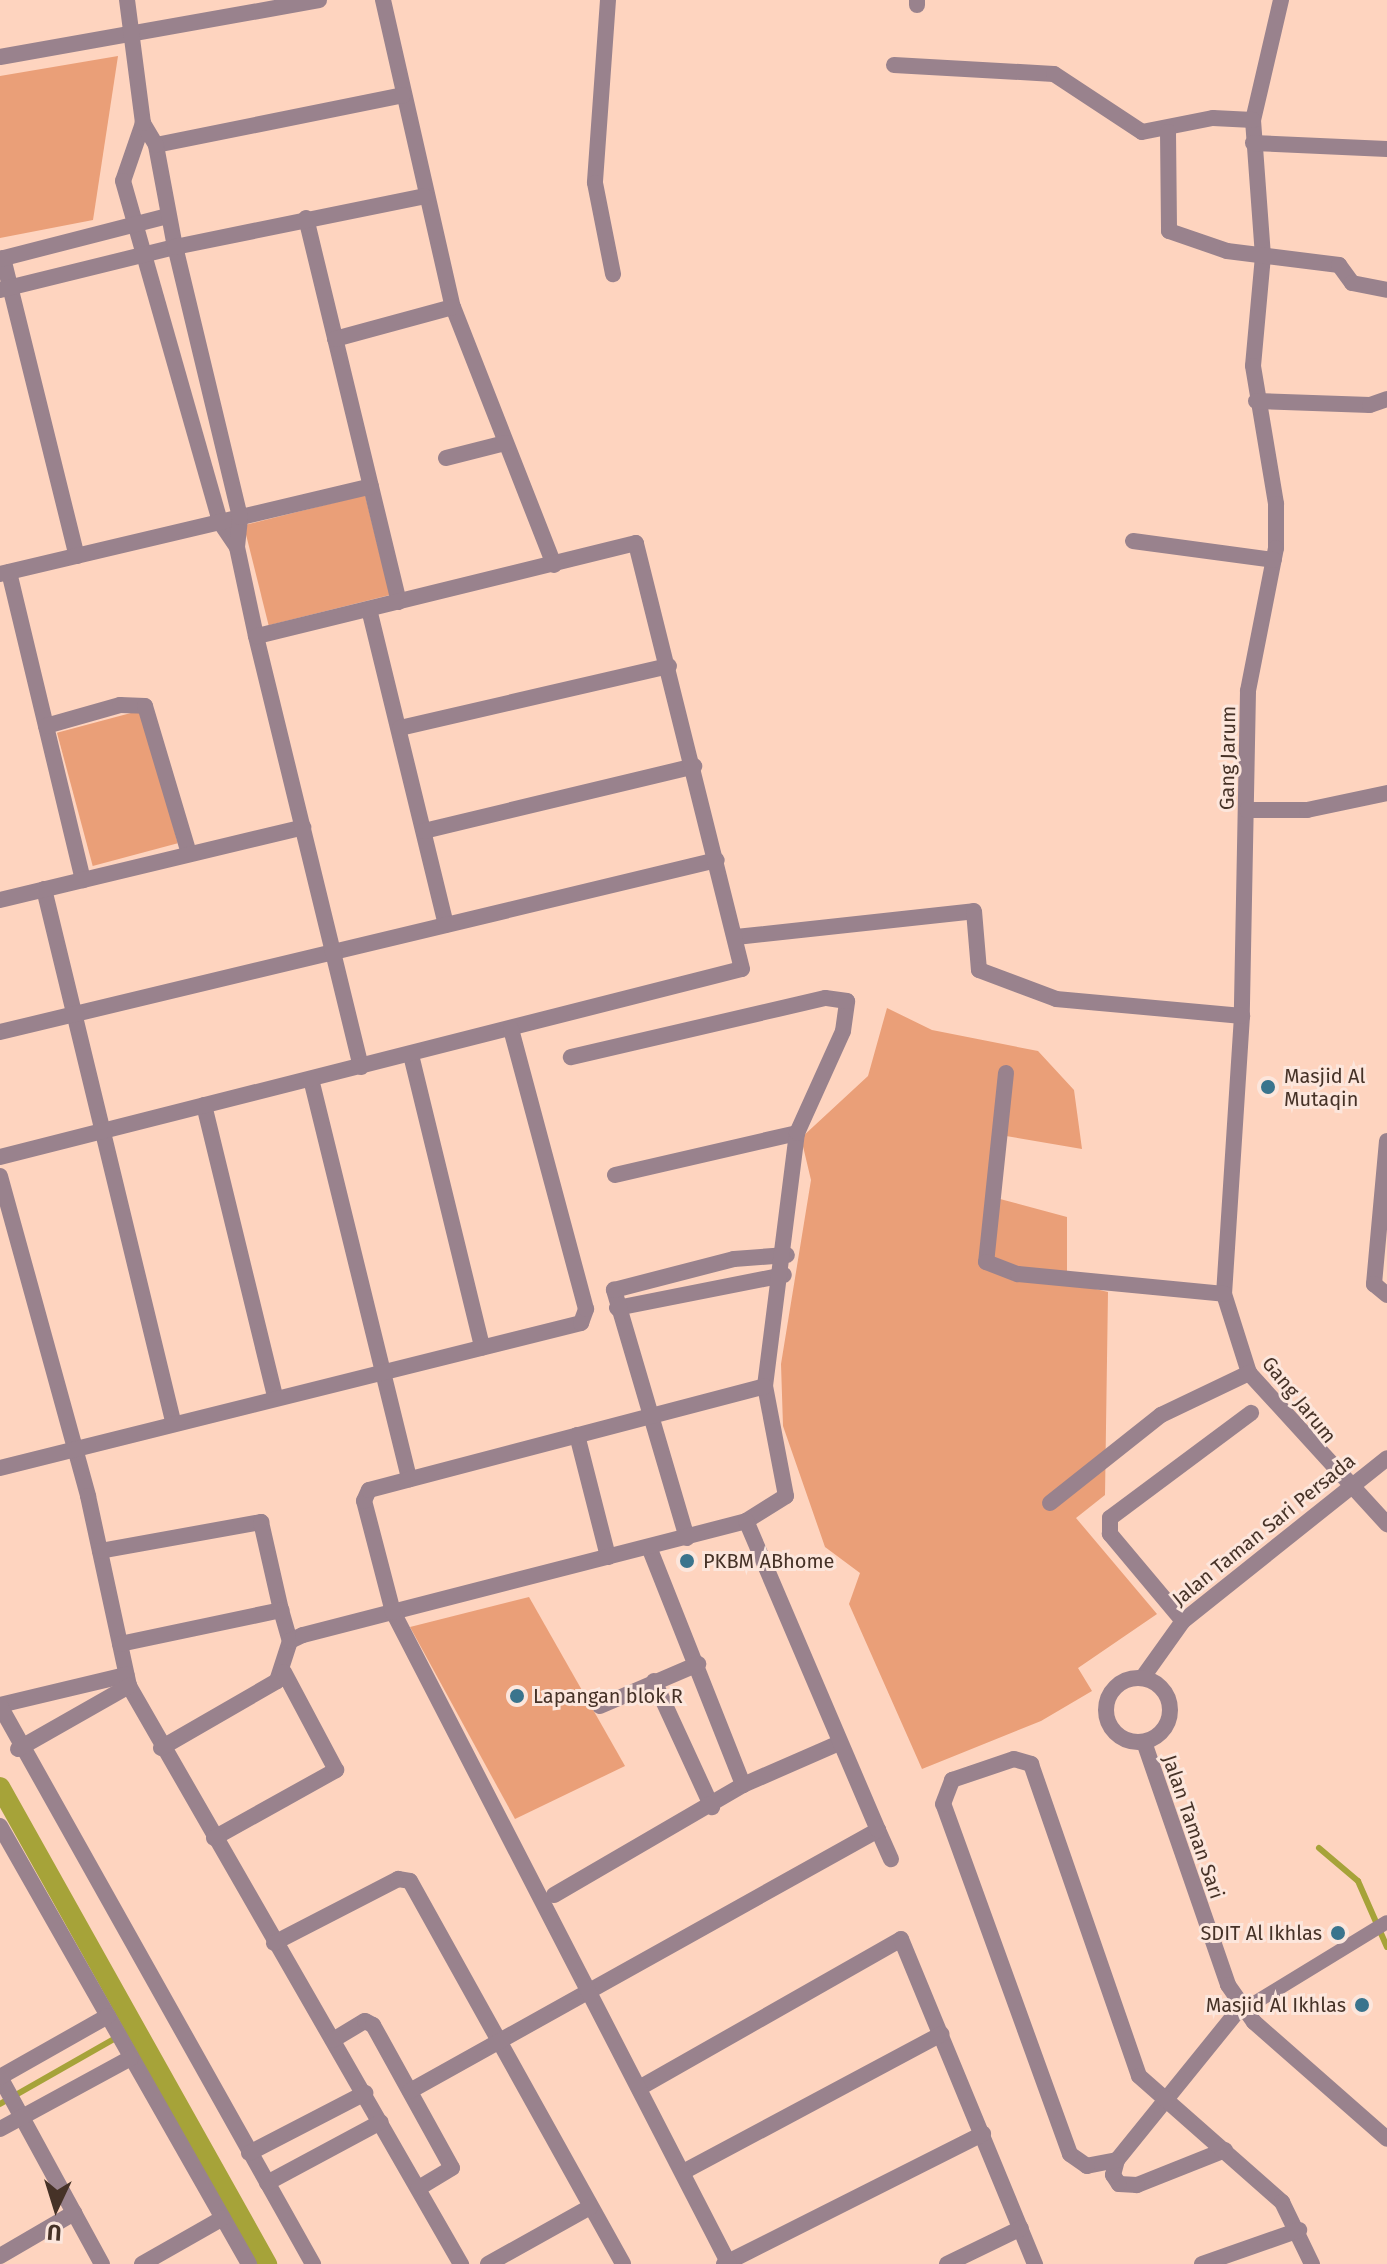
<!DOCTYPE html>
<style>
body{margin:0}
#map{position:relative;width:1387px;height:2264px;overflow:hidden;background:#fed4bf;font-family:"Fira Sans",sans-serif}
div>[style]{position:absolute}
.green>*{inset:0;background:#ea9f78;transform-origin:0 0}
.stream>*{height:6px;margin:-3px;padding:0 3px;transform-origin:3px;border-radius:3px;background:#a6a339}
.canal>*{height:20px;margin:-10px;padding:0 10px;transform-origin:10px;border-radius:10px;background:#a6a339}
.pedestrian>*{height:14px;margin:-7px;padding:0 7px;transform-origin:7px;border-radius:7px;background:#99828d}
.minor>*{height:16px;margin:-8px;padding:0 8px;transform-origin:8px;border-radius:8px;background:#99828d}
.minor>.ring{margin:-8px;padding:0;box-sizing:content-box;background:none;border:16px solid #99828d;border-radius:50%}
.dots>*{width:22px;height:22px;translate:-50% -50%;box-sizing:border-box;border:4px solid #fce6dc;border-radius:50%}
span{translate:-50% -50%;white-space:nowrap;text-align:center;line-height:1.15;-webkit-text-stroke:6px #fce6dc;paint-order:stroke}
.street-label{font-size:20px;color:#463227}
.poi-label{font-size:20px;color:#463227}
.left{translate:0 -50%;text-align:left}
.right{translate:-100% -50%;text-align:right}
.north{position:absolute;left:16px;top:2168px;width:80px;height:80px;-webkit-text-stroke:6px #fce6dc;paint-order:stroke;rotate:184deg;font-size:22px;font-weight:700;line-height:32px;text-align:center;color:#463227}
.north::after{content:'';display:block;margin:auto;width:28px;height:36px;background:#463227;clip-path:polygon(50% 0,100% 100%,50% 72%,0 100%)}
</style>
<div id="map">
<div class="green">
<i style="clip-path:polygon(118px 56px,93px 220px,0 238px,0 76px)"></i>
<i style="left:365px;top:495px;width:103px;height:125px;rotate:76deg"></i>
<i style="left:142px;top:710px;width:138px;height:88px;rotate:75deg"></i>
<i style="clip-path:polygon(887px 1008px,932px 1030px,1038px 1051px,1074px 1090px,1082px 1149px,1000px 1135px,1000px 1199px,1067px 1217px,1067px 1282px,1108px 1292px,1105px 1495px,1076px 1518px,1157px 1614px,1078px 1668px,1092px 1691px,1041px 1721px,922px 1769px,849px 1604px,860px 1573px,825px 1547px,783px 1426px,781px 1364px,811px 1180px,801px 1138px,868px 1076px)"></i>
<i style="clip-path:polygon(529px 1597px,625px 1766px,515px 1819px,410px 1627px)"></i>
</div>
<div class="stream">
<i style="left:1319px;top:1848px;width:51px;rotate:40.2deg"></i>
<i style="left:1358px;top:1881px;width:72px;rotate:66.3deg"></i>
<i style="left:0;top:2104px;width:153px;rotate:-29.7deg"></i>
</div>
<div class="canal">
<i style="left:0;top:1787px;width:547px;rotate:60.76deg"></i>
</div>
<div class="pedestrian">
<i style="left:1256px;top:2002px;width:153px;rotate:-31.4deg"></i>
</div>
<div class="minor">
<i style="left:383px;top:0;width:315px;rotate:77.2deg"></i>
<i style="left:453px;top:307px;width:277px;rotate:68.6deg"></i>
<i style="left:608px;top:0;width:183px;rotate:94.1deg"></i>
<i style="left:595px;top:183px;width:93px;rotate:78.8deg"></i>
<i style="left:1281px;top:0;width:123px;rotate:103.1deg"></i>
<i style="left:1253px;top:120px;width:136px;rotate:85.8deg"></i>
<i style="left:1263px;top:256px;width:110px;rotate:95.2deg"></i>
<i style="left:1253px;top:366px;width:140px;rotate:80.5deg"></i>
<i style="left:1276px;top:504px;width:44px;rotate:90deg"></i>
<i style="left:1276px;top:548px;width:146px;rotate:101.1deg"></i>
<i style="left:1248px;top:691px;width:325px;rotate:91.1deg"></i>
<i style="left:1242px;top:1016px;width:279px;rotate:93.7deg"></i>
<i style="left:1224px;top:1294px;width:83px;rotate:72.4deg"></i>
<i style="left:1249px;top:1373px;width:205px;rotate:47.6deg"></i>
<i style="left:917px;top:5px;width:5px;rotate:-90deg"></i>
<i style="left:0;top:57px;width:324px;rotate:-10.1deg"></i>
<i style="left:894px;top:65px;width:160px;rotate:3.2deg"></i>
<i style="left:1054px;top:74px;width:105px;rotate:33.4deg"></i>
<i style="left:1142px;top:132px;width:72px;rotate:-11.2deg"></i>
<i style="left:1213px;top:118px;width:40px;rotate:2.9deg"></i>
<i style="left:143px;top:123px;width:61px;rotate:109deg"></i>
<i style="left:123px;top:181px;width:355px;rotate:74.1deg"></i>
<i style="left:220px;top:522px;width:30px;rotate:56deg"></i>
<i style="left:1168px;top:132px;width:99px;rotate:89.4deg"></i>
<i style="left:1169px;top:231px;width:61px;rotate:19deg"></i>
<i style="left:1227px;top:251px;width:113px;rotate:7.1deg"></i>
<i style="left:1339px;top:265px;width:22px;rotate:54deg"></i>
<i style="left:1352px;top:283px;width:36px;rotate:11deg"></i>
<i style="left:1253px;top:143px;width:134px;rotate:2.6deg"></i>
<i style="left:156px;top:145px;width:252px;rotate:-11.4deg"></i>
<i style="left:306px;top:218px;width:395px;rotate:76.4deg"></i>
<i style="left:3px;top:258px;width:307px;rotate:76.1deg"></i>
<i style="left:0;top:259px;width:169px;rotate:-14.4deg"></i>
<i style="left:0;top:290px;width:180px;rotate:-13.8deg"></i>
<i style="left:175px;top:247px;width:104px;rotate:-100.6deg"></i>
<i style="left:156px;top:145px;width:26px;rotate:-121deg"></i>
<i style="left:143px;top:123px;width:124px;rotate:-97.4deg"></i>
<i style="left:335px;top:339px;width:122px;rotate:-15.2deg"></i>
<i style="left:1256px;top:401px;width:114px;rotate:2deg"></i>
<i style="left:1370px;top:405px;width:18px;rotate:-19deg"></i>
<i style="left:446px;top:458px;width:61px;rotate:-14.3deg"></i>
<i style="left:1133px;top:541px;width:142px;rotate:7.7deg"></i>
<i style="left:9px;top:572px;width:317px;rotate:76.5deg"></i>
<i style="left:0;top:574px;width:381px;rotate:-13.3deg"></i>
<i style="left:369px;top:609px;width:325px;rotate:76.3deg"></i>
<i style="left:46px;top:726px;width:77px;rotate:-15.8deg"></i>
<i style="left:120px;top:705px;width:25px;rotate:2deg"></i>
<i style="left:145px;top:706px;width:154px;rotate:73.4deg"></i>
<i style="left:400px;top:728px;width:276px;rotate:-13deg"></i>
<i style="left:1247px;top:810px;width:60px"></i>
<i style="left:1307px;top:810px;width:82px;rotate:-12deg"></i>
<i style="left:424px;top:831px;width:278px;rotate:-13.5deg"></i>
<i style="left:44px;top:889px;width:547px;rotate:76.37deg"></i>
<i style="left:0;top:900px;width:312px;rotate:-13.5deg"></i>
<i style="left:736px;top:937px;width:239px;rotate:-6.2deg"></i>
<i style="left:974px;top:911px;width:59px;rotate:85.2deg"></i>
<i style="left:979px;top:970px;width:82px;rotate:20.6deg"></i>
<i style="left:1056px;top:999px;width:187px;rotate:5.2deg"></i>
<i style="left:0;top:1032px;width:737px;rotate:-13.49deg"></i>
<i style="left:411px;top:1055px;width:301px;rotate:76.3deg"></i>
<i style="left:361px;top:1067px;width:444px;rotate:-103.7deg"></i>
<i style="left:256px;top:636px;width:91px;rotate:-102.1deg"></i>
<i style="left:237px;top:547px;width:30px;rotate:-84deg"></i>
<i style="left:240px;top:517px;width:278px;rotate:-103.5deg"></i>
<i style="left:175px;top:247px;width:255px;rotate:-11.5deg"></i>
<i style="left:1006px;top:1073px;width:190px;rotate:96deg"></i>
<i style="left:986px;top:1262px;width:34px;rotate:21deg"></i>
<i style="left:1018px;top:1274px;width:207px;rotate:5.5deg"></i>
<i style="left:311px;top:1079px;width:412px;rotate:76.2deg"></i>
<i style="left:204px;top:1105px;width:300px;rotate:76.3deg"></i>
<i style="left:1387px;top:1141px;width:144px;rotate:95.2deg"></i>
<i style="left:1374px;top:1284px;width:17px;rotate:40deg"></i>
<i style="left:0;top:1157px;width:765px;rotate:-14.22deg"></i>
<i style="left:742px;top:969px;width:439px;rotate:-104deg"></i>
<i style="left:636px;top:543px;width:391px;rotate:166.2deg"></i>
<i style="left:615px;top:1175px;width:187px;rotate:-13deg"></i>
<i style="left:0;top:1176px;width:332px;rotate:74.6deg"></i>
<i style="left:88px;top:1496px;width:194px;rotate:77.8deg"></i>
<i style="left:129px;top:1686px;width:667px;rotate:60.13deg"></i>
<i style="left:617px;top:1308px;width:170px;rotate:-11.2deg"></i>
<i style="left:577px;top:1435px;width:126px;rotate:75.7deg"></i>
<i style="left:0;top:1468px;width:599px;rotate:-14.01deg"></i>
<i style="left:581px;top:1323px;width:15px;rotate:-70deg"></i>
<i style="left:586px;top:1309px;width:290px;rotate:-105deg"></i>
<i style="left:1050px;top:1503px;width:142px;rotate:-38.4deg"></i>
<i style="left:1161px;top:1415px;width:98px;rotate:-25.5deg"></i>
<i style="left:687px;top:1538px;width:259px;rotate:-106.4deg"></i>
<i style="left:614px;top:1290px;width:124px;rotate:-14.5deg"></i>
<i style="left:734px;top:1259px;width:53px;rotate:-4.3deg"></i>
<i style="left:649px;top:1547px;width:256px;rotate:68.4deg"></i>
<i style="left:100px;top:1551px;width:164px;rotate:-10.2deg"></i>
<i style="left:261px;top:1522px;width:90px;rotate:77.2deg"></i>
<i style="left:1183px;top:1621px;width:114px;rotate:-130deg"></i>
<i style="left:1110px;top:1534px;width:16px;rotate:-90deg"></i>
<i style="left:1110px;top:1518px;width:176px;rotate:-36.7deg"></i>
<i style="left:120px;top:1644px;width:165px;rotate:-11.9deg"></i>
<i style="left:281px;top:1610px;width:32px;rotate:74deg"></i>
<i style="left:1143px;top:1677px;width:69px;rotate:-54.5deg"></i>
<i style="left:1183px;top:1621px;width:261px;rotate:-38.6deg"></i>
<i class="ring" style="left:1106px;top:1678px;width:48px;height:48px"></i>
<i style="left:654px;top:1681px;width:139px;rotate:65.3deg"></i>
<i style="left:0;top:1705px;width:130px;rotate:-13.4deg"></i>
<i style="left:0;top:1706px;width:640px;rotate:60.71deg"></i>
<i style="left:600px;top:1706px;width:107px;rotate:-23.2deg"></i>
<i style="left:1144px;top:1742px;width:257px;rotate:70.9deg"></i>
<i style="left:1228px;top:1985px;width:45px;rotate:54.9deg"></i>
<i style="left:1254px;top:2022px;width:177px;rotate:41.3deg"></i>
<i style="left:161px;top:1748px;width:134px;rotate:-30deg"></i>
<i style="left:277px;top:1681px;width:42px;rotate:-72deg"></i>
<i style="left:290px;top:1641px;width:14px;rotate:-25deg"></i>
<i style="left:303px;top:1635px;width:457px;rotate:-14.4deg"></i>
<i style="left:746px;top:1521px;width:47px;rotate:-32deg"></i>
<i style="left:786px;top:1496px;width:112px;rotate:-100.8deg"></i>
<i style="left:765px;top:1386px;width:255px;rotate:-82.8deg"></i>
<i style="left:797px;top:1133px;width:112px;rotate:-65.7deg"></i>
<i style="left:843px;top:1031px;width:30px;rotate:-82deg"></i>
<i style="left:847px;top:1001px;width:22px;rotate:-172deg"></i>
<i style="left:825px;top:998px;width:261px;rotate:166.9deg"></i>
<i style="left:18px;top:1749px;width:128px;rotate:-29.6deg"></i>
<i style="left:0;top:1826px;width:504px;rotate:60.38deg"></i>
<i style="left:878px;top:1830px;width:32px;rotate:66deg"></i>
<i style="left:214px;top:1838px;width:140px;rotate:-29.1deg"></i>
<i style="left:336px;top:1770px;width:111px;rotate:-118deg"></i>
<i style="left:554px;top:1895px;width:219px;rotate:-30.2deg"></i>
<i style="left:743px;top:1785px;width:105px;rotate:-23.6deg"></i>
<i style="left:274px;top:1943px;width:140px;rotate:-27.3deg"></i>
<i style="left:398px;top:1879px;width:12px;rotate:9deg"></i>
<i style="left:410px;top:1881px;width:438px;rotate:60.9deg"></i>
<i style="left:333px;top:2040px;width:37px;rotate:-31deg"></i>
<i style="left:365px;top:2021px;width:9px;rotate:27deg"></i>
<i style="left:373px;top:2025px;width:163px;rotate:61.1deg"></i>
<i style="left:452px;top:2168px;width:39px;rotate:149deg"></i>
<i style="left:0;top:2077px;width:213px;rotate:61.4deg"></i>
<i style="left:0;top:2077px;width:124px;rotate:-29.5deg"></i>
<i style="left:641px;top:2087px;width:299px;rotate:-29.6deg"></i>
<i style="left:901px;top:1939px;width:352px;rotate:67.6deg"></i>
<i style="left:410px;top:2091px;width:536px;rotate:-29.15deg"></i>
<i style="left:878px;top:1830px;width:336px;rotate:-113.1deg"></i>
<i style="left:0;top:2129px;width:149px;rotate:-28.5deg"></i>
<i style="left:1225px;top:2150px;width:95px;rotate:158.3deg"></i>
<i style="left:1137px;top:2185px;width:18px;rotate:-177deg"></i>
<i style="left:1119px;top:2184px;width:11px;rotate:-124deg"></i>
<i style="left:1113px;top:2175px;width:16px;rotate:-75deg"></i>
<i style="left:1117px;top:2160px;width:197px;rotate:-51deg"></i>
<i style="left:249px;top:2153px;width:131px;rotate:-27.3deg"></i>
<i style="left:1117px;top:2160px;width:31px;rotate:169deg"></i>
<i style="left:1087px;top:2166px;width:21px;rotate:-145deg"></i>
<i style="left:1070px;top:2154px;width:372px;rotate:-109.9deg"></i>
<i style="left:943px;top:1804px;width:26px;rotate:-69deg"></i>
<i style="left:952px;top:1780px;width:65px;rotate:-18.7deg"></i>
<i style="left:1014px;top:1759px;width:18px;rotate:16deg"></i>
<i style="left:1031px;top:1764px;width:330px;rotate:70.9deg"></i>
<i style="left:1139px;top:2076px;width:191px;rotate:41.4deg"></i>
<i style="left:1282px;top:2202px;width:69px;rotate:64.2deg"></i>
<i style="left:683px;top:2172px;width:293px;rotate:-28.1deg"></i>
<i style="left:267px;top:2183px;width:129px;rotate:-28.2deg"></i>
<i style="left:0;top:2256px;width:86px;rotate:-30.2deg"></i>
<i style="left:142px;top:2264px;width:93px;rotate:-29.6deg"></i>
<i style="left:488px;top:2264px;width:117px;rotate:-29.2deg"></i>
<i style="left:724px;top:2264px;width:290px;rotate:-26.7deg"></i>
<i style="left:729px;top:2264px;width:733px;rotate:-117.26deg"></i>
<i style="left:393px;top:1612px;width:115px;rotate:-104.6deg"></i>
<i style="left:364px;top:1501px;width:12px;rotate:-66deg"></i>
<i style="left:369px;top:1490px;width:409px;rotate:-14.7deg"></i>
<i style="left:947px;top:2264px;width:82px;rotate:-25.9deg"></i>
<i style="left:1202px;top:2264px;width:103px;rotate:-19.3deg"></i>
</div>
<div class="dots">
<i style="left:1268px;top:1087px;background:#3a748d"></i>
<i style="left:687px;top:1561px;background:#3a748d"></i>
<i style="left:517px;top:1696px;background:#3a748d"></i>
<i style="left:1338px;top:1933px;background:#3a748d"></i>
<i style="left:1362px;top:2005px;background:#3a748d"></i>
</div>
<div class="street-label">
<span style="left:1228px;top:758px;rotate:-89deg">Gang Jarum</span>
<span style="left:1299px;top:1400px;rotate:51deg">Gang Jarum</span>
<span style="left:1264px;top:1530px;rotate:-39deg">Jalan Taman Sari Persada</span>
<span style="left:1193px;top:1827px;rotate:71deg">Jalan Taman Sari</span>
</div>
<div class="poi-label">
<span class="left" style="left:1284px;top:1088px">Masjid Al<br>Mutaqin</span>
<span class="left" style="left:703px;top:1561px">PKBM ABhome</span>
<span class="left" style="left:533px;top:1696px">Lapangan blok R</span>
<span class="right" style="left:1322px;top:1933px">SDIT Al Ikhlas</span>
<span class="right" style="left:1346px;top:2005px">Masjid Al Ikhlas</span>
</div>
<div class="north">U</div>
</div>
